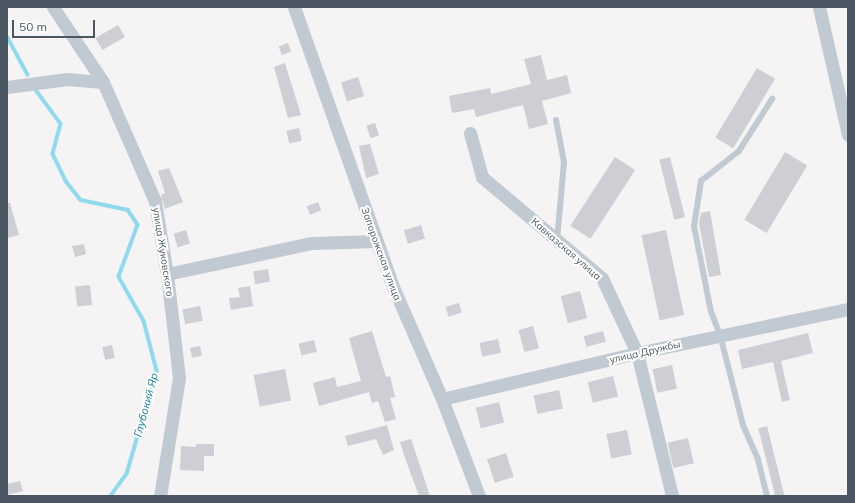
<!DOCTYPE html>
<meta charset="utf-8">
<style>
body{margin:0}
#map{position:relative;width:855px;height:503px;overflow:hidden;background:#f5f3f3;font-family:Mulish,sans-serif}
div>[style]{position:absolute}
.stream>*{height:3.5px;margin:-1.75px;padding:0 1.75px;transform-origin:1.75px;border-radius:1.75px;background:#90daee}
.building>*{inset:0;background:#cdcfd5;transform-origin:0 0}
.lane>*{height:6px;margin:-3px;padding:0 3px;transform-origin:3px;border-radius:3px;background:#c1cad2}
.street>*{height:13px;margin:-6.5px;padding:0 6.5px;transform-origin:6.5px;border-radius:6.5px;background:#c1cad2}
span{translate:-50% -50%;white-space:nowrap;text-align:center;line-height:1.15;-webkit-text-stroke:4px #fff;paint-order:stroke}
.street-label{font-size:10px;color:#4a5661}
.water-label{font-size:11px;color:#0c7c9b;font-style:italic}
.frame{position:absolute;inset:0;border:8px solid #4a5661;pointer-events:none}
.scale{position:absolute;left:12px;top:20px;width:83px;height:18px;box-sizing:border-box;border:2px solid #4a5661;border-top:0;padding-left:5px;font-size:12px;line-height:14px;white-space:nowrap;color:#4a5661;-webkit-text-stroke:3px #fff;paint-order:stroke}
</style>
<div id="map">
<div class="stream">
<i style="left:7px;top:36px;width:44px;rotate:61.7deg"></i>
<i style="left:36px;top:90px;width:42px;rotate:53.7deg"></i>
<i style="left:61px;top:124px;width:31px;rotate:105deg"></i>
<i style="left:53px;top:154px;width:30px;rotate:64deg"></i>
<i style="left:66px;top:181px;width:24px;rotate:52deg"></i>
<i style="left:81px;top:200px;width:48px;rotate:12deg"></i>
<i style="left:128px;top:210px;width:18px;rotate:56deg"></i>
<i style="left:138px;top:225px;width:55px;rotate:110.1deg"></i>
<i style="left:119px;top:277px;width:51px;rotate:60.4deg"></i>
<i style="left:144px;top:321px;width:52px;rotate:75.4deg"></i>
<i style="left:157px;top:371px;width:107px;rotate:106.2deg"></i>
<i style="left:127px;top:474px;width:27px;rotate:126deg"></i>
</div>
<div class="building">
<i style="left:118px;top:25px;width:14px;height:26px;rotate:60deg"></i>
<i style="left:288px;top:43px;width:9px;height:10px;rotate:69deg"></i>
<i style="clip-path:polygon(541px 55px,547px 80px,567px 75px,571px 93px,542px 101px,548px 124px,529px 129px,523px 105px,476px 117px,474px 109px,452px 113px,449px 96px,490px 88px,491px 94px,531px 84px,524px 59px)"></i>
<i style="clip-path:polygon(285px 63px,301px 115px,288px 118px,274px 67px)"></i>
<i style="left:757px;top:68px;width:21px;height:81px;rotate:31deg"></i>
<i style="left:358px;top:77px;width:20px;height:18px;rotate:72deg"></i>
<i style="left:375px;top:123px;width:13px;height:9px;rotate:72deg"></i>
<i style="left:299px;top:128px;width:13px;height:13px;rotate:77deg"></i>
<i style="clip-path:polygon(370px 144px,379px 174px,366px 178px,359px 146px)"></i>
<i style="left:785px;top:152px;width:26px;height:79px;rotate:31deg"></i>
<i style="left:615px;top:157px;width:24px;height:82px;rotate:33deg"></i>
<i style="left:670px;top:157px;width:62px;height:11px;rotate:76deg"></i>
<i style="clip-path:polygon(169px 168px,183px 202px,165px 209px,161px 195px,165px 193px,158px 171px)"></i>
<i style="left:318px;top:202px;width:9px;height:12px;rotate:69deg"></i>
<i style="clip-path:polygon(7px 203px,10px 203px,19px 235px,7px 238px)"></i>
<i style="clip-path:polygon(710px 211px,721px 275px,709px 277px,699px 223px,701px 213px)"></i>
<i style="left:421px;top:225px;width:14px;height:18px;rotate:73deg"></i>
<i style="left:186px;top:230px;width:14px;height:13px;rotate:73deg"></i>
<i style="left:666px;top:230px;width:87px;height:25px;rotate:78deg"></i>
<i style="clip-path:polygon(84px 244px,86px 254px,75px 257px,72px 246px)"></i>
<i style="left:268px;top:269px;width:13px;height:15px;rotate:81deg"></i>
<i style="left:90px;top:285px;width:20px;height:15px;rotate:84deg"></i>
<i style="clip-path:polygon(250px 286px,253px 306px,231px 310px,229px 298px,240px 297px,238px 288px)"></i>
<i style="left:580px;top:291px;width:28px;height:20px;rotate:75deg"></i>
<i style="left:459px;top:303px;width:10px;height:14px;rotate:73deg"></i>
<i style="left:200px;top:306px;width:15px;height:18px;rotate:79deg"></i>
<i style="left:533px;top:326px;width:23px;height:15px;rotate:75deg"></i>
<i style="clip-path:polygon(372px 331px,386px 377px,390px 376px,395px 397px,390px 398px,396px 419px,385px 422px,378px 401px,372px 403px,369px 392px,319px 406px,313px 383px,335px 377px,337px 387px,361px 381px,349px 338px)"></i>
<i style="left:603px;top:331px;width:11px;height:20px;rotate:75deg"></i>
<i style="clip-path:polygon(808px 333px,813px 353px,781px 361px,790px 400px,782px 402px,773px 362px,742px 369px,738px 350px)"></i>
<i style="left:498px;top:339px;width:14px;height:19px;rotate:78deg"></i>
<i style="left:314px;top:340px;width:12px;height:16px;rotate:76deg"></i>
<i style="left:112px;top:345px;width:13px;height:10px;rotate:77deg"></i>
<i style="left:200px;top:346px;width:10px;height:10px;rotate:79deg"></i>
<i style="left:672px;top:365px;width:24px;height:20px;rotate:78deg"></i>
<i style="left:285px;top:369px;width:32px;height:32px;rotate:79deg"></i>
<i style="left:613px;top:376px;width:21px;height:26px;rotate:76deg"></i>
<i style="left:559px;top:390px;width:19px;height:26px;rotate:78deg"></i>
<i style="left:499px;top:402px;width:21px;height:24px;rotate:76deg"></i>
<i style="clip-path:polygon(387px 425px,394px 450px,383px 455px,376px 439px,348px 446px,345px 436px)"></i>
<i style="left:767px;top:426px;width:72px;height:9px;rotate:76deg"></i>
<i style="left:627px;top:430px;width:25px;height:21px;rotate:79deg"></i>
<i style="left:688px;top:438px;width:26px;height:21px;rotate:77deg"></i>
<i style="clip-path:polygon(411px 439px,430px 496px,419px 496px,405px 458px,400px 442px)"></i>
<i style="clip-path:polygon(196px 444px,214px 444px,214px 456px,204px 456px,204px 471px,180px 470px,181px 446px,196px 447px)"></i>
<i style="left:506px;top:453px;width:25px;height:20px;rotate:72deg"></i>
<i style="clip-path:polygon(20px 481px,23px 491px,7px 495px,7px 484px)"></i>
</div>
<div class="lane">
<i style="left:556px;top:120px;width:43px;rotate:79.2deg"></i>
<i style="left:564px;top:162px;width:78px;rotate:95.1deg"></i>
<i style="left:767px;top:496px;width:38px;rotate:-104deg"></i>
<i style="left:758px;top:459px;width:37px;rotate:-114deg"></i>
<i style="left:743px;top:425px;width:93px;rotate:-104.3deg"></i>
<i style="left:720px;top:335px;width:25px;rotate:-111deg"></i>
<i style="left:711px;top:312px;width:88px;rotate:-101.2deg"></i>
<i style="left:694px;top:226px;width:46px;rotate:-81.2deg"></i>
<i style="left:701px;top:181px;width:48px;rotate:-38.3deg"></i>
<i style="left:739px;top:151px;width:62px;rotate:-57.6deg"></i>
</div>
<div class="street">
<i style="left:53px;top:7px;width:90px;rotate:56.3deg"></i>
<i style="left:103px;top:82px;width:130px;rotate:66.4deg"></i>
<i style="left:155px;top:201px;width:74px;rotate:80.7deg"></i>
<i style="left:167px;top:274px;width:105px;rotate:83.4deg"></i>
<i style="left:179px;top:378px;width:120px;rotate:99.1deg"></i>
<i style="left:294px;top:7px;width:299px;rotate:70.5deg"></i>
<i style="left:394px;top:289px;width:120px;rotate:66.4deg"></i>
<i style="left:442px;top:399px;width:104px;rotate:69.1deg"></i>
<i style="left:819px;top:7px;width:131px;rotate:77.2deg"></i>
<i style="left:7px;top:87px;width:61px;rotate:-7.6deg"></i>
<i style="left:67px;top:79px;width:36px;rotate:5deg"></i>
<i style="left:470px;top:133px;width:46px;rotate:74.7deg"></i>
<i style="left:482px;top:177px;width:157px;rotate:40.1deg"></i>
<i style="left:602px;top:278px;width:83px;rotate:65deg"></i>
<i style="left:637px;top:353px;width:147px;rotate:76.2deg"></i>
<i style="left:167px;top:274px;width:148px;rotate:-12.1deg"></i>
<i style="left:312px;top:243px;width:64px;rotate:-1.8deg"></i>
<i style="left:442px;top:399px;width:200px;rotate:-13.3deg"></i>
<i style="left:637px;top:353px;width:216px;rotate:-11.8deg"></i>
</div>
<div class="street-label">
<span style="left:566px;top:249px;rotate:41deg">Кавказская улица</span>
<span style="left:163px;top:252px;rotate:81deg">улица Жуковского</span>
<span style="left:381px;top:254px;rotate:70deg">Запорожская улица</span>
<span style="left:645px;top:352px;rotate:-13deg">улица Дружбы</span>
</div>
<div class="water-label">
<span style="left:146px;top:405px;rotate:-75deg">Глубокий Яр</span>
</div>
<div class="frame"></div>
<div class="scale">50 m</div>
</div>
